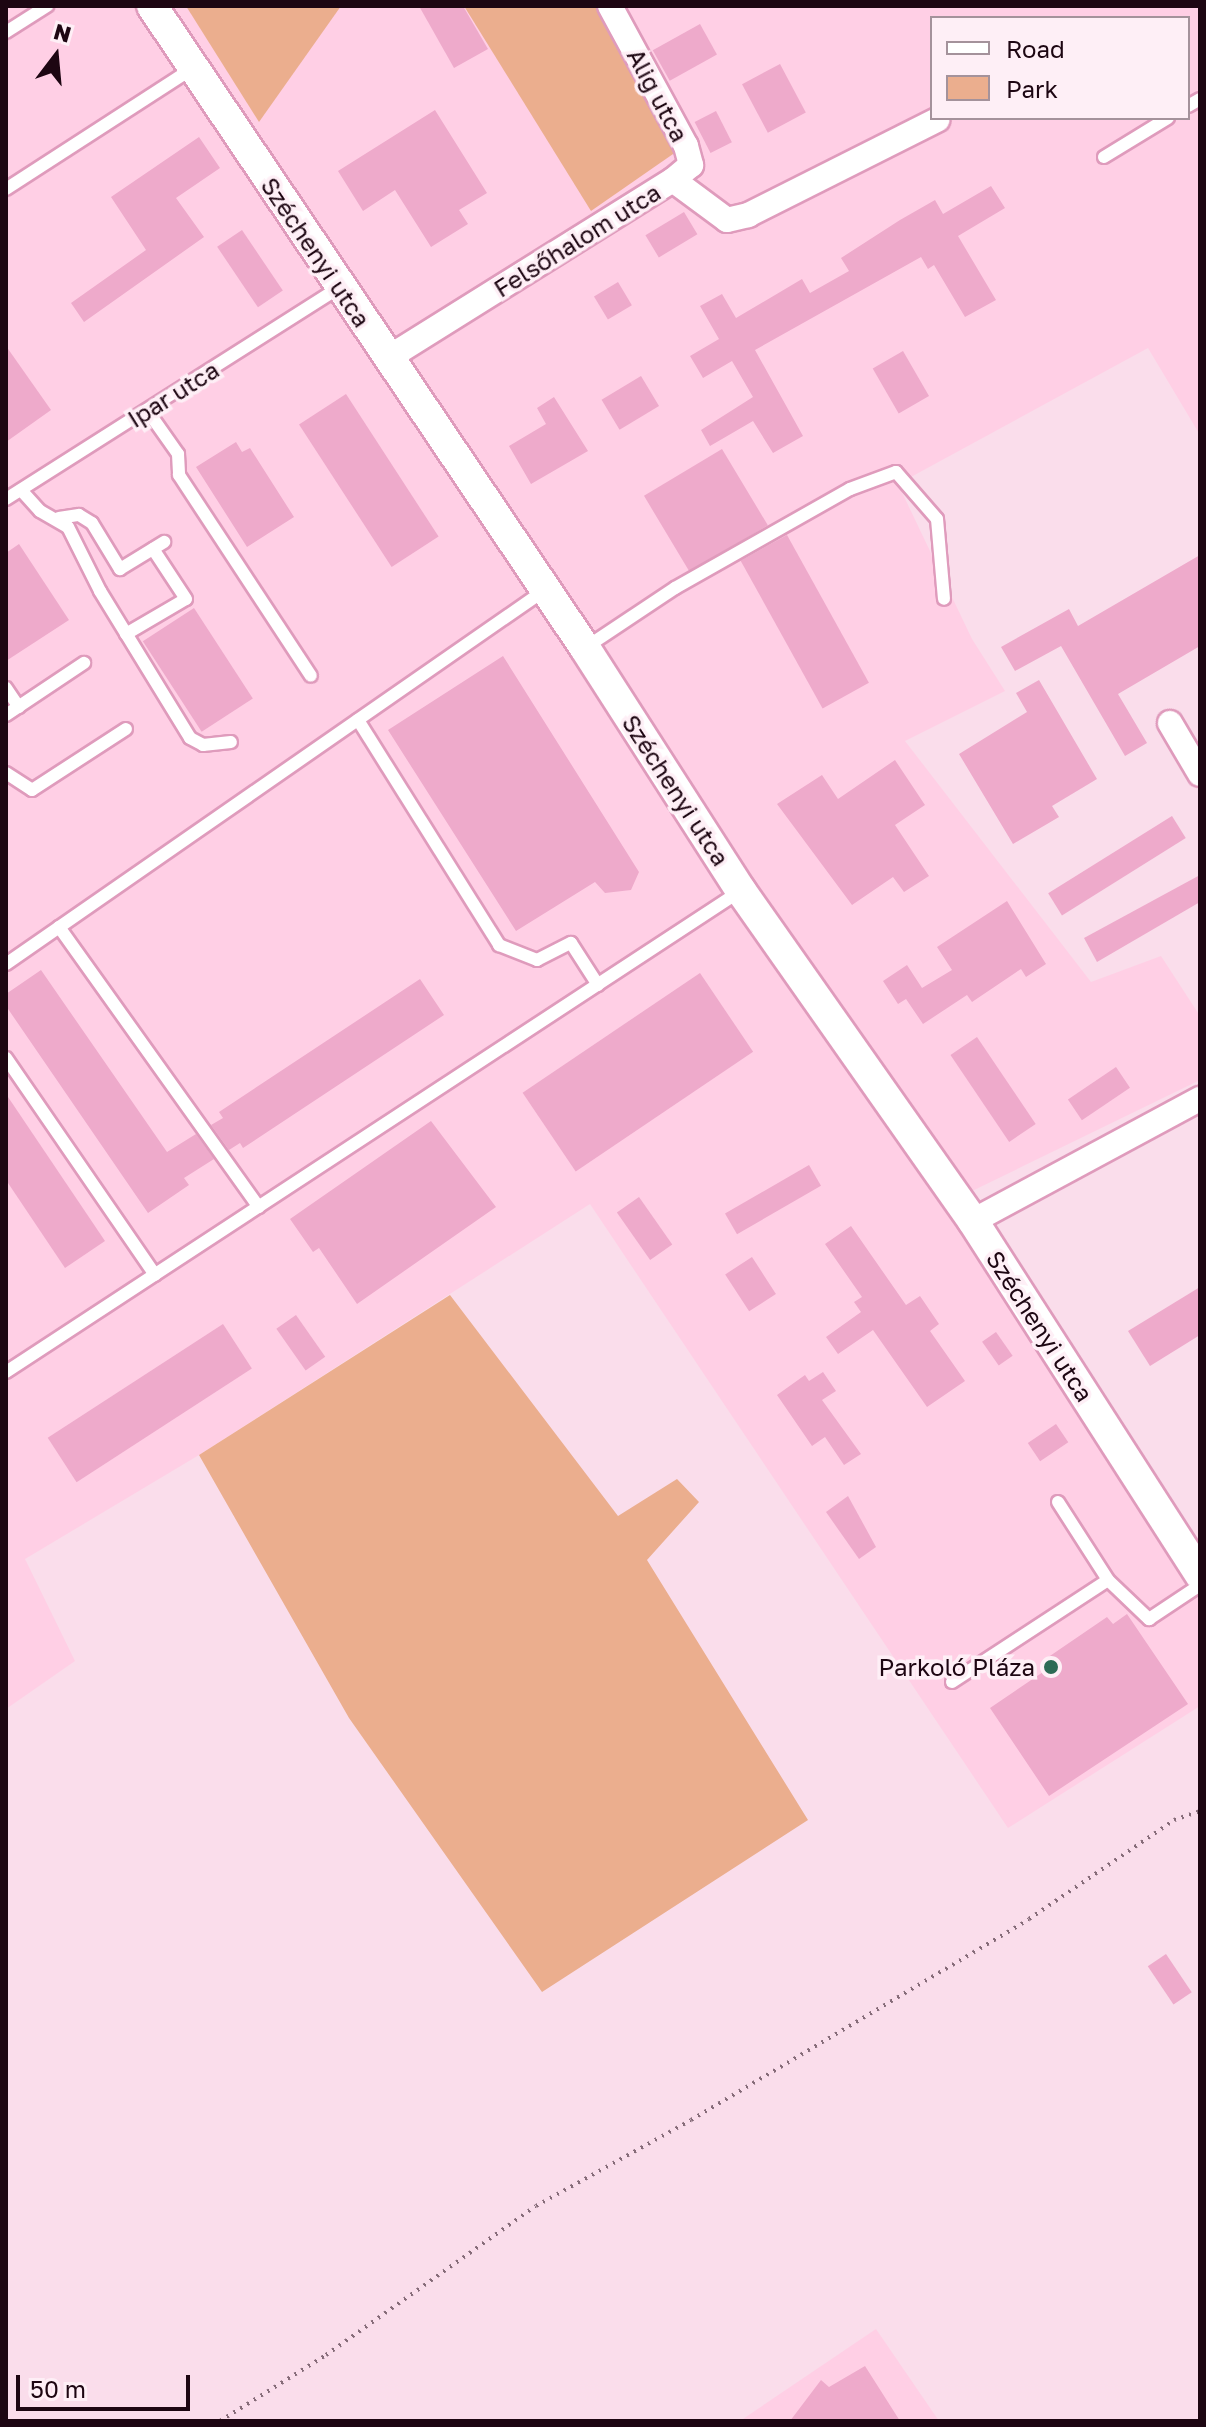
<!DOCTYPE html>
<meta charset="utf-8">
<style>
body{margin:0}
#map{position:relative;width:1206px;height:2427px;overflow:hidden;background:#faddeb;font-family:"Golos Text",sans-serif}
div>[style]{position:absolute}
.built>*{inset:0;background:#ffcfe5}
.green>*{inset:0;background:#ebae8e}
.building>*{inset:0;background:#eeaacb;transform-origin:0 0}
.path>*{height:4px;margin-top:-2px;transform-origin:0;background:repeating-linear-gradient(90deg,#856b78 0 2px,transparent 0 8px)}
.roads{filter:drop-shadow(2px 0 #df9bbc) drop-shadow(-2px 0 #df9bbc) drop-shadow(0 2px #df9bbc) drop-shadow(0 -2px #df9bbc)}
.service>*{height:12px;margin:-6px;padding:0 6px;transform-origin:6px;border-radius:6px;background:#fff}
.minor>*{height:24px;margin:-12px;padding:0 12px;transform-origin:12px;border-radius:12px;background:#fff}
.tertiary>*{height:30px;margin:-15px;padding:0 15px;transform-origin:15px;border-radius:15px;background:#fff}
.dots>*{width:22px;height:22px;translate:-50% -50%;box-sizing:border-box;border:4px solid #feeff6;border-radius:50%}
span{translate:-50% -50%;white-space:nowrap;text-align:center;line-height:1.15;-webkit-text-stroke:7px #feeff6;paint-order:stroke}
.street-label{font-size:24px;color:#1d0612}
.poi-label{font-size:24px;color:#1d0612}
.right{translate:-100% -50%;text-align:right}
.frame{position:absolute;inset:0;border:8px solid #1d0612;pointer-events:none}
.legend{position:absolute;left:930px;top:16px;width:260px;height:104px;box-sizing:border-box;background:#feeff6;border:2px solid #a4929b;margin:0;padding:10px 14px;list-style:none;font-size:24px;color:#1d0612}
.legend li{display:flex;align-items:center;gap:16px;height:40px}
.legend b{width:40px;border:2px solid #a4929b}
.north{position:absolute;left:16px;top:16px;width:80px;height:80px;-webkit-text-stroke:6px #feeff6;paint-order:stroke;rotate:16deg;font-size:22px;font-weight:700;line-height:32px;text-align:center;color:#1d0612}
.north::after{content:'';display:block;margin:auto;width:28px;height:36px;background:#1d0612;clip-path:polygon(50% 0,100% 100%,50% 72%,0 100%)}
.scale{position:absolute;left:16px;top:2375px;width:174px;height:36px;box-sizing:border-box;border:4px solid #1d0612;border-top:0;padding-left:10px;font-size:24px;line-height:28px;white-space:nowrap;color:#1d0612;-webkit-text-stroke:6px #feeff6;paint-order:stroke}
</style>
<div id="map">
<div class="built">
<i style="clip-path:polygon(evenodd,6px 6px,1200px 6px,1200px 435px,1148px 348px,898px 484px,972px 639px,1005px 691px,905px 741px,1091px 982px,1161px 956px,1200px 1016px,1200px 1080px,970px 1192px,1083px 1362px,1200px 1562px,1200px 1706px,1008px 1828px,590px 1204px,199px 1455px,25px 1559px,75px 1661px,6px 1709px,6px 6px,932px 18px,1188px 18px,1188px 118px,932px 118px,932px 18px)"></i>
<i style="clip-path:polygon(876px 2329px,939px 2421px,740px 2421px)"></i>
</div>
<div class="green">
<i style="clip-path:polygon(186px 6px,341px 6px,259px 122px)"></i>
<i style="clip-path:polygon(464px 6px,610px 6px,686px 145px,591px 211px)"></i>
<i style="clip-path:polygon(450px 1295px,618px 1516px,677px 1479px,699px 1502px,647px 1560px,808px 1820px,542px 1992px,349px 1718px,199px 1455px)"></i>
</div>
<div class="building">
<i style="clip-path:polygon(419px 6px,463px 6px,488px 49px,454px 68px)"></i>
<i style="left:700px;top:24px;width:35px;height:54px;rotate:61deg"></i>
<i style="left:780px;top:64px;width:55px;height:43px;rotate:62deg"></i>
<i style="clip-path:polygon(435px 110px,487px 193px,459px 210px,468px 224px,431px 247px,395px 190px,363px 211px,338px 171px)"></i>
<i style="left:716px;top:111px;width:35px;height:24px;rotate:63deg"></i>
<i style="clip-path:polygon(199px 137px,220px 168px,176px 198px,204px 237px,84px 322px,71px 303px,146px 250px,111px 197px)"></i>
<i style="clip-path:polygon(991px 186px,1005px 208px,958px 236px,996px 300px,965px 317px,934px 265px,928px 269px,921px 257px,755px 350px,803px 436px,773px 453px,753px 421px,710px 446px,701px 430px,753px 397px,732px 361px,703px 378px,690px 356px,719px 339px,700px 306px,722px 294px,736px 318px,802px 279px,810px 293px,849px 271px,841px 258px,900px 220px,935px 200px,943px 214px)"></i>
<i style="left:684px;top:212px;width:26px;height:45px;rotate:59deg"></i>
<i style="left:242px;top:230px;width:73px;height:30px;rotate:56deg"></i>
<i style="left:618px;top:282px;width:27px;height:28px;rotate:59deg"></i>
<i style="clip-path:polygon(6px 346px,51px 410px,6px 442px)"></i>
<i style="left:903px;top:351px;width:52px;height:35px;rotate:60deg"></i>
<i style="left:641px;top:376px;width:35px;height:46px;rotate:59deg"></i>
<i style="left:346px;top:394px;width:170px;height:56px;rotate:57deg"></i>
<i style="clip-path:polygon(554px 397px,588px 451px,531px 484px,509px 446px,546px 424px,537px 408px)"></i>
<i style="clip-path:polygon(236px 442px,242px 452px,250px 448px,294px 517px,247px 547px,196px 467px)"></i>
<i style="left:722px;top:449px;width:89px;height:91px;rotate:59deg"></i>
<i style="left:787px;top:535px;width:169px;height:53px;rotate:61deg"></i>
<i style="clip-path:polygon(19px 544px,69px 620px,6px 661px,6px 553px)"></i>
<i style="clip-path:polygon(1200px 555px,1200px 646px,1118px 694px,1147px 743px,1125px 756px,1061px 646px,1015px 671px,1001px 647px,1069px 609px,1078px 626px)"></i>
<i style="left:194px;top:608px;width:108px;height:61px;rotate:57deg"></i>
<i style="clip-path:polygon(503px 656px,639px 872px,631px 890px,605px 893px,595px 882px,516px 931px,388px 730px)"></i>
<i style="clip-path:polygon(1039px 680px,1097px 779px,1052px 806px,1059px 817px,1013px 844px,959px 754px,1027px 712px,1016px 693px)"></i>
<i style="clip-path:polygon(895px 760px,925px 805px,895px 825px,929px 876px,904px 892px,893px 877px,852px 905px,777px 804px,822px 775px,838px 799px)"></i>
<i style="left:1172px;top:816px;width:26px;height:146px;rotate:58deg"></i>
<i style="clip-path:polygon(1200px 875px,1200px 902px,1097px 962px,1084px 938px)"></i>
<i style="clip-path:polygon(1007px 901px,1046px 964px,1026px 977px,1021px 969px,972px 1002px,967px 995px,923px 1024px,906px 999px,898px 1004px,883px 981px,907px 965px,922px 988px,952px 970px,937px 947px)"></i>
<i style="clip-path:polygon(41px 970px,167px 1152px,196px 1134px,214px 1159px,184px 1178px,189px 1185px,148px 1213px,6px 1006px,6px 994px)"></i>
<i style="left:700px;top:973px;width:95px;height:214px;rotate:56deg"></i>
<i style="clip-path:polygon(420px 979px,444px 1015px,243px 1148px,240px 1143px,229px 1150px,211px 1125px,223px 1118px,219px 1112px)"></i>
<i style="left:977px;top:1037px;width:105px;height:32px;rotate:56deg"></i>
<i style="left:1116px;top:1067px;width:25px;height:58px;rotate:56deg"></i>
<i style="clip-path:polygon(6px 1094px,105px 1241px,65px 1268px,6px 1180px)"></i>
<i style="clip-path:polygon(431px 1121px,496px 1207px,357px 1304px,319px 1248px,313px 1252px,290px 1219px)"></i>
<i style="left:809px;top:1165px;width:24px;height:97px;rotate:60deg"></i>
<i style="left:639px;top:1197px;width:58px;height:27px;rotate:55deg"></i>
<i style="clip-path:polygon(851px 1226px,906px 1305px,920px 1296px,939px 1324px,930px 1331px,965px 1381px,927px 1407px,873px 1330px,838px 1354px,826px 1337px,861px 1312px,854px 1302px,862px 1297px,825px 1244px)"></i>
<i style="left:752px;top:1257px;width:44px;height:32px;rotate:57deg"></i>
<i style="clip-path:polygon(1200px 1287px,1200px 1335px,1150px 1366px,1128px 1331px)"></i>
<i style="left:296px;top:1315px;width:51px;height:24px;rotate:55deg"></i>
<i style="left:223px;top:1324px;width:53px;height:209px;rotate:57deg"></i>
<i style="left:996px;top:1332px;width:29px;height:17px;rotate:55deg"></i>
<i style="clip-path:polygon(823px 1372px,836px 1391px,822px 1400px,861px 1454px,844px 1465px,825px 1437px,812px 1446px,777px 1395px,805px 1375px,809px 1381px)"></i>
<i style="left:1056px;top:1424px;width:22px;height:34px;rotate:56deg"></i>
<i style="clip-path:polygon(848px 1496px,876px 1547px,859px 1559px,826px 1512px)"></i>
<i style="clip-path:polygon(1127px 1614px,1188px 1704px,1049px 1796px,990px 1708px,1049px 1668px,1044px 1660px,1107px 1617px,1113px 1624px)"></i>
<i style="left:1166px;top:1954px;width:46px;height:22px;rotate:56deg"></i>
<i style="clip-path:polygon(865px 2366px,900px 2421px,790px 2421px,821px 2380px,829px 2387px)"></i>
</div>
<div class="path">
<i style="left:220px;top:2421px;width:125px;rotate:-31.9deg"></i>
<i style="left:326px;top:2355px;width:257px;rotate:-35.4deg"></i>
<i style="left:536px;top:2206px;width:177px;rotate:-29deg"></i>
<i style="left:691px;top:2120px;width:393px;rotate:-30.7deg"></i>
<i style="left:1029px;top:1919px;width:176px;rotate:-34.3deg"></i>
<i style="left:1174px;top:1820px;width:28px;rotate:-19deg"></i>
</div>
<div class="roads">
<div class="service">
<i style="left:6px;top:32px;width:49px;rotate:-32.4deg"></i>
<i style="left:1188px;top:106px;width:14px;rotate:-30deg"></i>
<i style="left:1104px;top:157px;width:75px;rotate:-31.4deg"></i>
<i style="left:6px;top:189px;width:223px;rotate:-32.9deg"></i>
<i style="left:147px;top:410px;width:54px;rotate:54.8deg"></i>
<i style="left:178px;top:454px;width:21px;rotate:87deg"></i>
<i style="left:179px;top:475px;width:240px;rotate:56.7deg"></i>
<i style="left:21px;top:490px;width:28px;rotate:48deg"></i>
<i style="left:40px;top:511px;width:32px;rotate:30deg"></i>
<i style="left:68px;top:527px;width:72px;rotate:63.4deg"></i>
<i style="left:100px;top:591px;width:172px;rotate:58.5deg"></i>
<i style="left:190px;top:738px;width:15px;rotate:28deg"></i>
<i style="left:203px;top:745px;width:28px;rotate:-6deg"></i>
<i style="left:6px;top:499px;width:394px;rotate:-32.4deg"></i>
<i style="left:59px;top:518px;width:20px;rotate:-9deg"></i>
<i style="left:79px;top:515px;width:15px;rotate:32deg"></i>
<i style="left:92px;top:523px;width:54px;rotate:58.7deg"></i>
<i style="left:120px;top:569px;width:52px;rotate:-31.5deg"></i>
<i style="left:126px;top:634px;width:69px;rotate:-30.3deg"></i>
<i style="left:186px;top:599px;width:60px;rotate:-123.4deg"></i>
<i style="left:585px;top:648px;width:108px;rotate:-33.7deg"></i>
<i style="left:675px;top:588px;width:201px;rotate:-29.5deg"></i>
<i style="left:850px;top:489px;width:49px;rotate:-20.3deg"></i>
<i style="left:896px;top:472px;width:62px;rotate:48.9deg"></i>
<i style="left:937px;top:519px;width:80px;rotate:85deg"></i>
<i style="left:6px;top:688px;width:23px;rotate:56deg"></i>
<i style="left:6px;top:715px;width:94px;rotate:-33.7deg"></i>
<i style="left:358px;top:720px;width:266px;rotate:57.9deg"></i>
<i style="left:499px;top:945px;width:41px;rotate:21.5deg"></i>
<i style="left:537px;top:960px;width:38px;rotate:-27deg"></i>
<i style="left:571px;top:943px;width:50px;rotate:57.3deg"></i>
<i style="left:6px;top:773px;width:31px;rotate:33deg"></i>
<i style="left:32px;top:790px;width:112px;rotate:-33deg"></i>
<i style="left:59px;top:927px;width:344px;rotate:54.5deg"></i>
<i style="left:6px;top:964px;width:656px;rotate:-34.76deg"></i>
<i style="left:6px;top:1058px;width:263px;rotate:55.5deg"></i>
<i style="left:6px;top:1372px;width:876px;rotate:-33.22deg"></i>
<i style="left:1058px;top:1502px;width:93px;rotate:57.3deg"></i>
<i style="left:952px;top:1682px;width:186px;rotate:-33.2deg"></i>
<i style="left:1108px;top:1580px;width:57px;rotate:43.6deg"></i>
<i style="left:1149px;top:1619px;width:61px;rotate:-33.7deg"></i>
</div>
<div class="minor">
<i style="left:610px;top:6px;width:159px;rotate:61.5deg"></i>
<i style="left:686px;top:146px;width:20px;rotate:75deg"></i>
<i style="left:691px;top:165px;width:23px;rotate:140deg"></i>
<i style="left:388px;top:358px;width:336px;rotate:-32deg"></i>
<i style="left:673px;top:180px;width:67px;rotate:36.5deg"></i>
<i style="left:727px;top:220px;width:22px;rotate:-13deg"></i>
<i style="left:748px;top:215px;width:212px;rotate:-26.7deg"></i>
<i style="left:1170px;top:723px;width:59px;rotate:59.5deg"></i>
<i style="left:973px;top:1221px;width:258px;rotate:-28.3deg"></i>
</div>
<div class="tertiary">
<i style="left:152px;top:6px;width:774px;rotate:56deg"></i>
<i style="left:585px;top:648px;width:289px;rotate:57.3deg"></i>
<i style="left:741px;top:891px;width:403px;rotate:54.9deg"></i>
<i style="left:973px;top:1221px;width:421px;rotate:57.3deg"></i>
</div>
</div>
<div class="dots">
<i style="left:1051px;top:1667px;background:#2d6a55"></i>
</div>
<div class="street-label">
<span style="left:658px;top:95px;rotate:62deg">Alig utca</span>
<span style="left:577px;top:240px;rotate:-32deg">Felsőhalom utca</span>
<span style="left:316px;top:252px;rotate:56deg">Széchenyi utca</span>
<span style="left:173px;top:394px;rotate:-32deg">Ipar utca</span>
<span style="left:676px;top:790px;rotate:57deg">Széchenyi utca</span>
<span style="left:1040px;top:1326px;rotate:57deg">Széchenyi utca</span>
</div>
<div class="poi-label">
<span class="right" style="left:1035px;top:1667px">Parkoló Pláza</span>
</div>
<div class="frame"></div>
<ul class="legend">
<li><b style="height:10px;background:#fff"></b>Road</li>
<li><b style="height:22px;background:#ebae8e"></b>Park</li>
</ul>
<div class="north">N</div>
<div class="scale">50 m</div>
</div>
